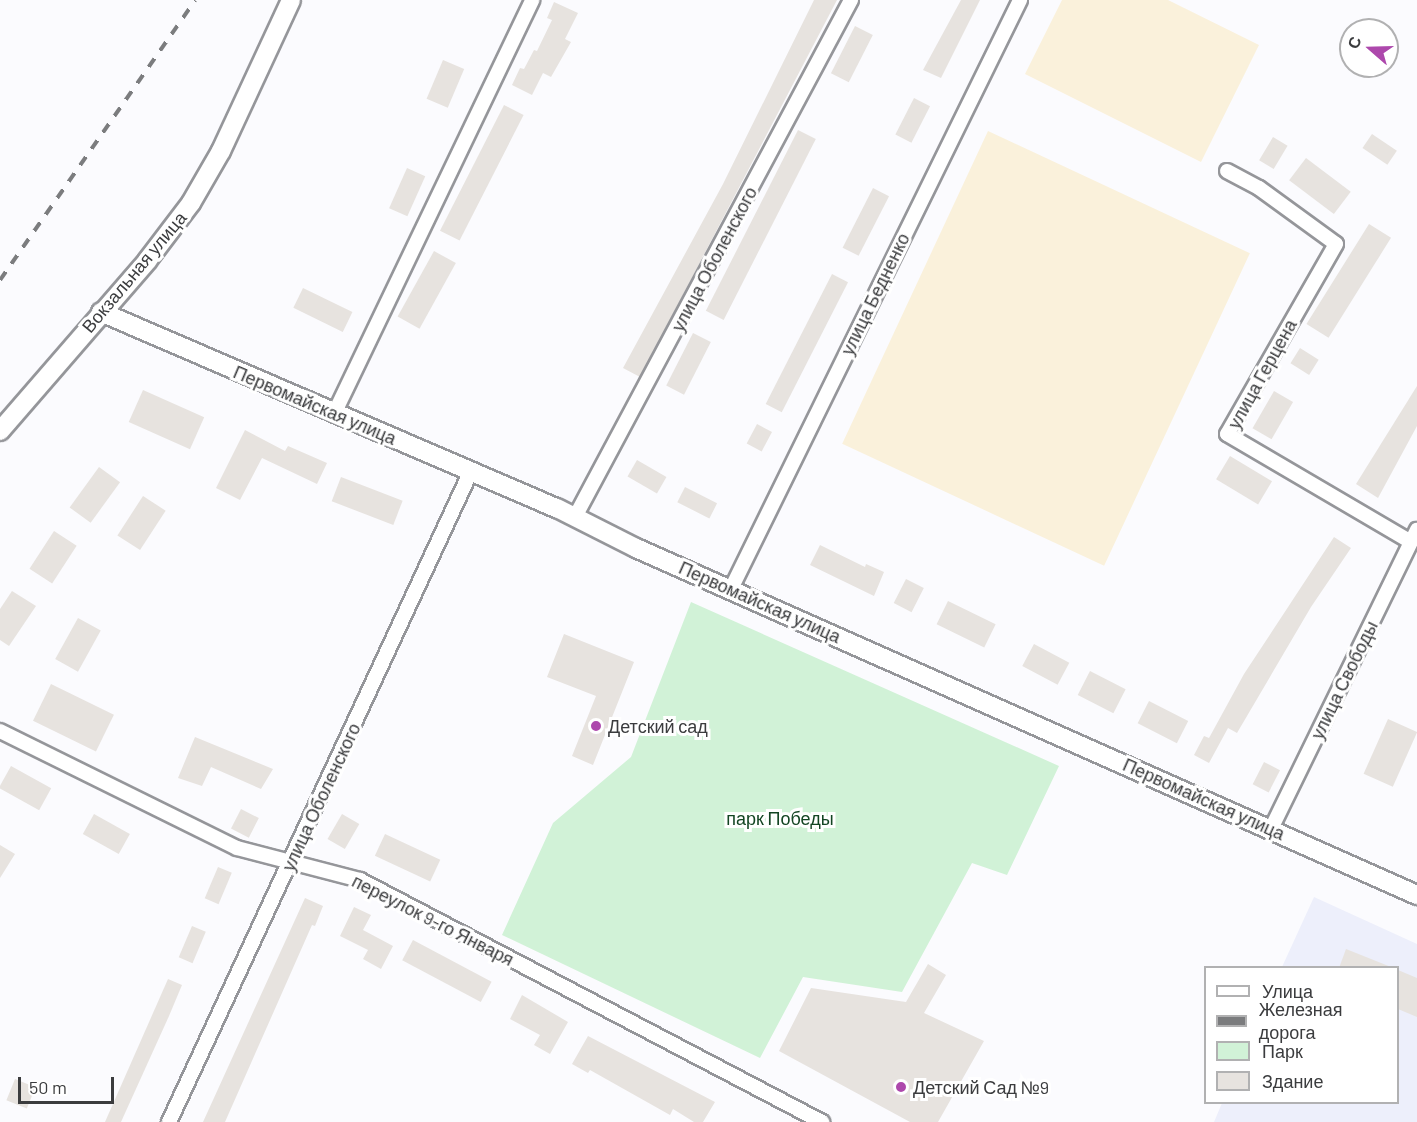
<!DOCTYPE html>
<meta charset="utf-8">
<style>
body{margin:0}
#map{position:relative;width:1417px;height:1122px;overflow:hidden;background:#fbfbfe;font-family:Barlow,sans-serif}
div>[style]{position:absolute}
.built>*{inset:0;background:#edeffb}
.industrial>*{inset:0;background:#faf1db;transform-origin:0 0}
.green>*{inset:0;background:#d1f2d7}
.building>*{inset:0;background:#e7e3df;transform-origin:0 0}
.roads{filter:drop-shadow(2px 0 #95969a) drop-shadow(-2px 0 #95969a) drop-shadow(0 2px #95969a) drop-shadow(0 -2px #95969a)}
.street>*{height:14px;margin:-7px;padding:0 7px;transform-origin:7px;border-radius:7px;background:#fff}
.secondary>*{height:18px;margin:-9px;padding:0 9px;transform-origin:9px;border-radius:9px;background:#fff}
.rail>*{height:4px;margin-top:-2px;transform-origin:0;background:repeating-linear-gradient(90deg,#7b7c7e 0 10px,transparent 0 20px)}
.dots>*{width:16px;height:16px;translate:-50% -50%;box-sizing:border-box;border:3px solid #fff;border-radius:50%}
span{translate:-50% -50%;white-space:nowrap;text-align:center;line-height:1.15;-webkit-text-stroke:6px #fff;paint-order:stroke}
.street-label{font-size:18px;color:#3b3c3e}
.poi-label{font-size:18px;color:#3b3c3e}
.left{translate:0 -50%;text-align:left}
.park-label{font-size:18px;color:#134523}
.legend{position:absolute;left:1204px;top:966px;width:195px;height:138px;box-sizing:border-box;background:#fff;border:2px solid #b1b1b2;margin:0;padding:8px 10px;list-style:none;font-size:18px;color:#3b3c3e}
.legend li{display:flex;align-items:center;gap:12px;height:30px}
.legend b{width:30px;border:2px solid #b1b1b2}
.north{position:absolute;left:1339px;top:18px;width:60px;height:60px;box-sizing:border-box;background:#fff;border:2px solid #b1b1b2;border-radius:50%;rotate:290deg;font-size:16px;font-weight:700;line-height:24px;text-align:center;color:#3b3c3e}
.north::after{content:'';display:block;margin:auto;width:21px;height:27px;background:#ad48ac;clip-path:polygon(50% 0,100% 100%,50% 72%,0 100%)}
.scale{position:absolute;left:18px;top:1077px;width:96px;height:27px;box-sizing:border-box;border:3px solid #3b3c3e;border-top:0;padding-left:8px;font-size:18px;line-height:21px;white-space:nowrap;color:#3b3c3e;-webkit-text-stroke:4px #fff;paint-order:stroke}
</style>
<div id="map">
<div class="built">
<i style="clip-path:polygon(1314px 897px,1417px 944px,1417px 1122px,1214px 1122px,1222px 1103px,1398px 1102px,1398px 968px,1282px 967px)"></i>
</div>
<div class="industrial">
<i style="clip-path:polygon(1062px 0,1168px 0,1259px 45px,1201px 162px,1025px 74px)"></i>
<i style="left:988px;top:131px;width:289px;height:345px;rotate:25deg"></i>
</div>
<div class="green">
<i style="clip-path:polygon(691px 602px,1059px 766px,1007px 875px,972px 863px,902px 992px,803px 977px,760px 1058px,502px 935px,553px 823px,631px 757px)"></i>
</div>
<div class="building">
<i style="clip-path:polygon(814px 0,837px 0,640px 377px,623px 368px,723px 184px)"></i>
<i style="clip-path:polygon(961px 0,980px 0,941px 78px,923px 70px)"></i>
<i style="clip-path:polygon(554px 2px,578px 13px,565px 39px,571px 42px,551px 77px,543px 73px,532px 95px,512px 85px,520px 68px,524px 69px,534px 50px,537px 51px,552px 20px,547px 18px)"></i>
<i style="left:855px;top:26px;width:20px;height:53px;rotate:27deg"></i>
<i style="left:443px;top:60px;width:23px;height:42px;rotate:23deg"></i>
<i style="left:914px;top:98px;width:18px;height:41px;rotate:27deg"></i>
<i style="left:504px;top:105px;width:22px;height:141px;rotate:27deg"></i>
<i style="left:798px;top:130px;width:20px;height:203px;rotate:27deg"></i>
<i style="left:1372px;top:134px;width:30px;height:17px;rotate:34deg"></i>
<i style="left:1273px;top:137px;width:17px;height:27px;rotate:31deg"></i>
<i style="left:1306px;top:158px;width:56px;height:28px;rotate:37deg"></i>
<i style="left:407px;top:168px;width:20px;height:44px;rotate:24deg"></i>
<i style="left:873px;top:188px;width:18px;height:67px;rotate:27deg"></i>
<i style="left:1369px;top:224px;width:26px;height:118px;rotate:32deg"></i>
<i style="left:434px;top:251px;width:25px;height:75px;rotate:29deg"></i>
<i style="left:832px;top:274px;width:18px;height:146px;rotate:27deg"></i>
<i style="left:303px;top:288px;width:55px;height:22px;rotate:26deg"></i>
<i style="left:693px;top:333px;width:20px;height:59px;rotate:27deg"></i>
<i style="left:1300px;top:348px;width:22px;height:18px;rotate:32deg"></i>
<i style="clip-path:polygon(1417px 386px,1417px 426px,1378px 498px,1356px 484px)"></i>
<i style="left:143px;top:390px;width:67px;height:35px;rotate:24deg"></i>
<i style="left:1274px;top:391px;width:22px;height:43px;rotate:30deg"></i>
<i style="left:757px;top:424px;width:17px;height:22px;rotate:28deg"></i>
<i style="clip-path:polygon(245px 430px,285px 451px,288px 446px,327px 463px,317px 484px,262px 458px,240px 500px,216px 488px)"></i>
<i style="left:1230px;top:456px;width:49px;height:27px;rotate:31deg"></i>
<i style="left:637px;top:460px;width:34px;height:19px;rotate:30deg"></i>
<i style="left:99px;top:467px;width:26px;height:50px;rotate:36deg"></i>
<i style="left:341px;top:477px;width:66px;height:26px;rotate:21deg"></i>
<i style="left:685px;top:487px;width:36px;height:17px;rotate:27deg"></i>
<i style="left:143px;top:496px;width:27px;height:47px;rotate:33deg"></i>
<i style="left:54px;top:531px;width:27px;height:45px;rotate:33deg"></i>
<i style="clip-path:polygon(1334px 537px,1351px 548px,1311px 607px,1237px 733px,1228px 728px,1209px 763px,1194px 755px,1204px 736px,1209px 738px,1244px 674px)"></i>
<i style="clip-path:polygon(820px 545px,865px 567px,866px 564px,884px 572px,874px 596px,810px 565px)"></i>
<i style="left:906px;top:579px;width:20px;height:27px;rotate:27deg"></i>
<i style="clip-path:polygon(12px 591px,36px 606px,9px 646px,0 640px,0 609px)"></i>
<i style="left:948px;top:601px;width:53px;height:26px;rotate:26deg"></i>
<i style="left:78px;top:618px;width:26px;height:47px;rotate:29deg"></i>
<i style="clip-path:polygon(564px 634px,634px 662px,593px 765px,572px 756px,596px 696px,547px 677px)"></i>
<i style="left:1034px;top:644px;width:40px;height:25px;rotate:28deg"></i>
<i style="left:1090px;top:671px;width:40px;height:27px;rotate:27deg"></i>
<i style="left:51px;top:684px;width:70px;height:41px;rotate:26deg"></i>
<i style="left:1149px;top:701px;width:44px;height:25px;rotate:27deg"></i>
<i style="left:1388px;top:719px;width:32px;height:60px;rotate:24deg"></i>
<i style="clip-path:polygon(195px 737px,273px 769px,261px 789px,211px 767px,202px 786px,178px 778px)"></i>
<i style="left:1264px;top:762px;width:18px;height:25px;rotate:27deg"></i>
<i style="left:11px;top:766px;width:46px;height:25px;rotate:29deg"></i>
<i style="left:241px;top:809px;width:20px;height:22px;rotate:27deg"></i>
<i style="left:94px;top:814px;width:41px;height:23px;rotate:29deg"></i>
<i style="left:342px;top:814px;width:20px;height:29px;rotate:30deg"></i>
<i style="left:385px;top:834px;width:61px;height:24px;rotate:25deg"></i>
<i style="clip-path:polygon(0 845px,15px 854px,0 878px)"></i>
<i style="left:218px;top:867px;width:15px;height:34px;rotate:23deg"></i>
<i style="clip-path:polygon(305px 898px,323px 906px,315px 926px,312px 925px,225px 1122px,203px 1122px)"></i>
<i style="clip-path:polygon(354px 907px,371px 915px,363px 930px,393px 946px,381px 969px,363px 959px,368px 950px,340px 936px)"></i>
<i style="left:192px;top:926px;width:15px;height:34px;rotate:23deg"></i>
<i style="left:413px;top:940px;width:89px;height:23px;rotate:28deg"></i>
<i style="clip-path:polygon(1346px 949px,1391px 967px,1391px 968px,1339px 968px)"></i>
<i style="clip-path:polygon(928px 964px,946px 975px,924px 1013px,984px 1041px,938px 1122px,910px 1122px,779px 1051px,811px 988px,906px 1002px)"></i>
<i style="clip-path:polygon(1398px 970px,1417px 978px,1417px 1017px,1398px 1009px)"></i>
<i style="clip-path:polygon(168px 979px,182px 985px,169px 1016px,121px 1122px,105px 1122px)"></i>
<i style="clip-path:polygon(522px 995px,568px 1022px,550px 1054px,534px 1045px,540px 1035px,510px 1019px)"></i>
<i style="clip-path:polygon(588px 1036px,715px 1102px,703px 1122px,694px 1122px,673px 1109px,670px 1115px,590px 1070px,588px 1073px,572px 1064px)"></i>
<i style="left:15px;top:1079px;width:22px;height:23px;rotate:22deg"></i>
</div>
<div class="roads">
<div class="street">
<i style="left:1227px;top:171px;width:36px;rotate:28deg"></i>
<i style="left:1259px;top:188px;width:95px;rotate:36deg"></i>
<i style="left:1336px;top:244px;width:219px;rotate:119.8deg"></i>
<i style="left:1227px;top:434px;width:213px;rotate:30.4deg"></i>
<i style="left:334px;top:414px;width:459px;rotate:-64.4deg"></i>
<i style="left:575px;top:517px;width:586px;rotate:-61.9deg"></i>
<i style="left:731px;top:589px;width:656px;rotate:-63.86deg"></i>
<i style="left:0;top:731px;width:264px;rotate:26.3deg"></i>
<i style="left:237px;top:848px;width:127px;rotate:14.6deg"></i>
<i style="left:360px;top:880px;width:522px;rotate:27.65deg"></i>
<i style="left:1271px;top:829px;width:333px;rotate:-64deg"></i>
<i style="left:169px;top:1122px;width:718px;rotate:-65.11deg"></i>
</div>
<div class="secondary">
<i style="left:101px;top:312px;width:496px;rotate:23.3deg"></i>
<i style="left:557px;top:508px;width:89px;rotate:26.9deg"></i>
<i style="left:636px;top:548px;width:855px;rotate:23.96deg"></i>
<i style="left:0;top:431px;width:225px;rotate:-49.1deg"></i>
<i style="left:147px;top:261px;width:73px;rotate:-52.8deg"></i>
<i style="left:191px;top:203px;width:60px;rotate:-60deg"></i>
<i style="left:221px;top:151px;width:166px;rotate:-65.1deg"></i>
</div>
</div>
<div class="rail">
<i style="left:0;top:280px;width:341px;rotate:-55.1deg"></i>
</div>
<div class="dots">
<i style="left:596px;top:726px;background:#ad48ac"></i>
<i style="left:901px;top:1087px;background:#ad48ac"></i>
</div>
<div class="street-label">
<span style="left:714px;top:259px;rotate:-62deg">улица Оболенского</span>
<span style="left:134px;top:272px;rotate:-50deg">Вокзальная улица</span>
<span style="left:875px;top:294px;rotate:-64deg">улица Бедненко</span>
<span style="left:1262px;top:374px;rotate:-61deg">улица Герцена</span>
<span style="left:315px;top:405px;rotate:23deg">Первомайская улица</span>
<span style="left:760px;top:602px;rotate:24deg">Первомайская улица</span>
<span style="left:1344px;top:680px;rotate:-64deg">улица Свободы</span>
<span style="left:321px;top:797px;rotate:-65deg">улица Оболенского</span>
<span style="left:1204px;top:799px;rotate:24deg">Первомайская улица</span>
<span style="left:433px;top:920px;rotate:27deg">переулок 9-го Января</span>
</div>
<div class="poi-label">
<span class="left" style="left:608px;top:726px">Детский сад</span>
<span class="left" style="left:913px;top:1087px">Детский Сад №9</span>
</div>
<div class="park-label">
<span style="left:780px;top:818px">парк Победы</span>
</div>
<ul class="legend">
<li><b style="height:8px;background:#fff"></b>Улица</li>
<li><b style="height:8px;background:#7b7c7e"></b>Железная дорога</li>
<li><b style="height:16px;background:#d1f2d7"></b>Парк</li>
<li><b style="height:16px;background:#e7e3df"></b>Здание</li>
</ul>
<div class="north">С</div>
<div class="scale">50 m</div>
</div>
